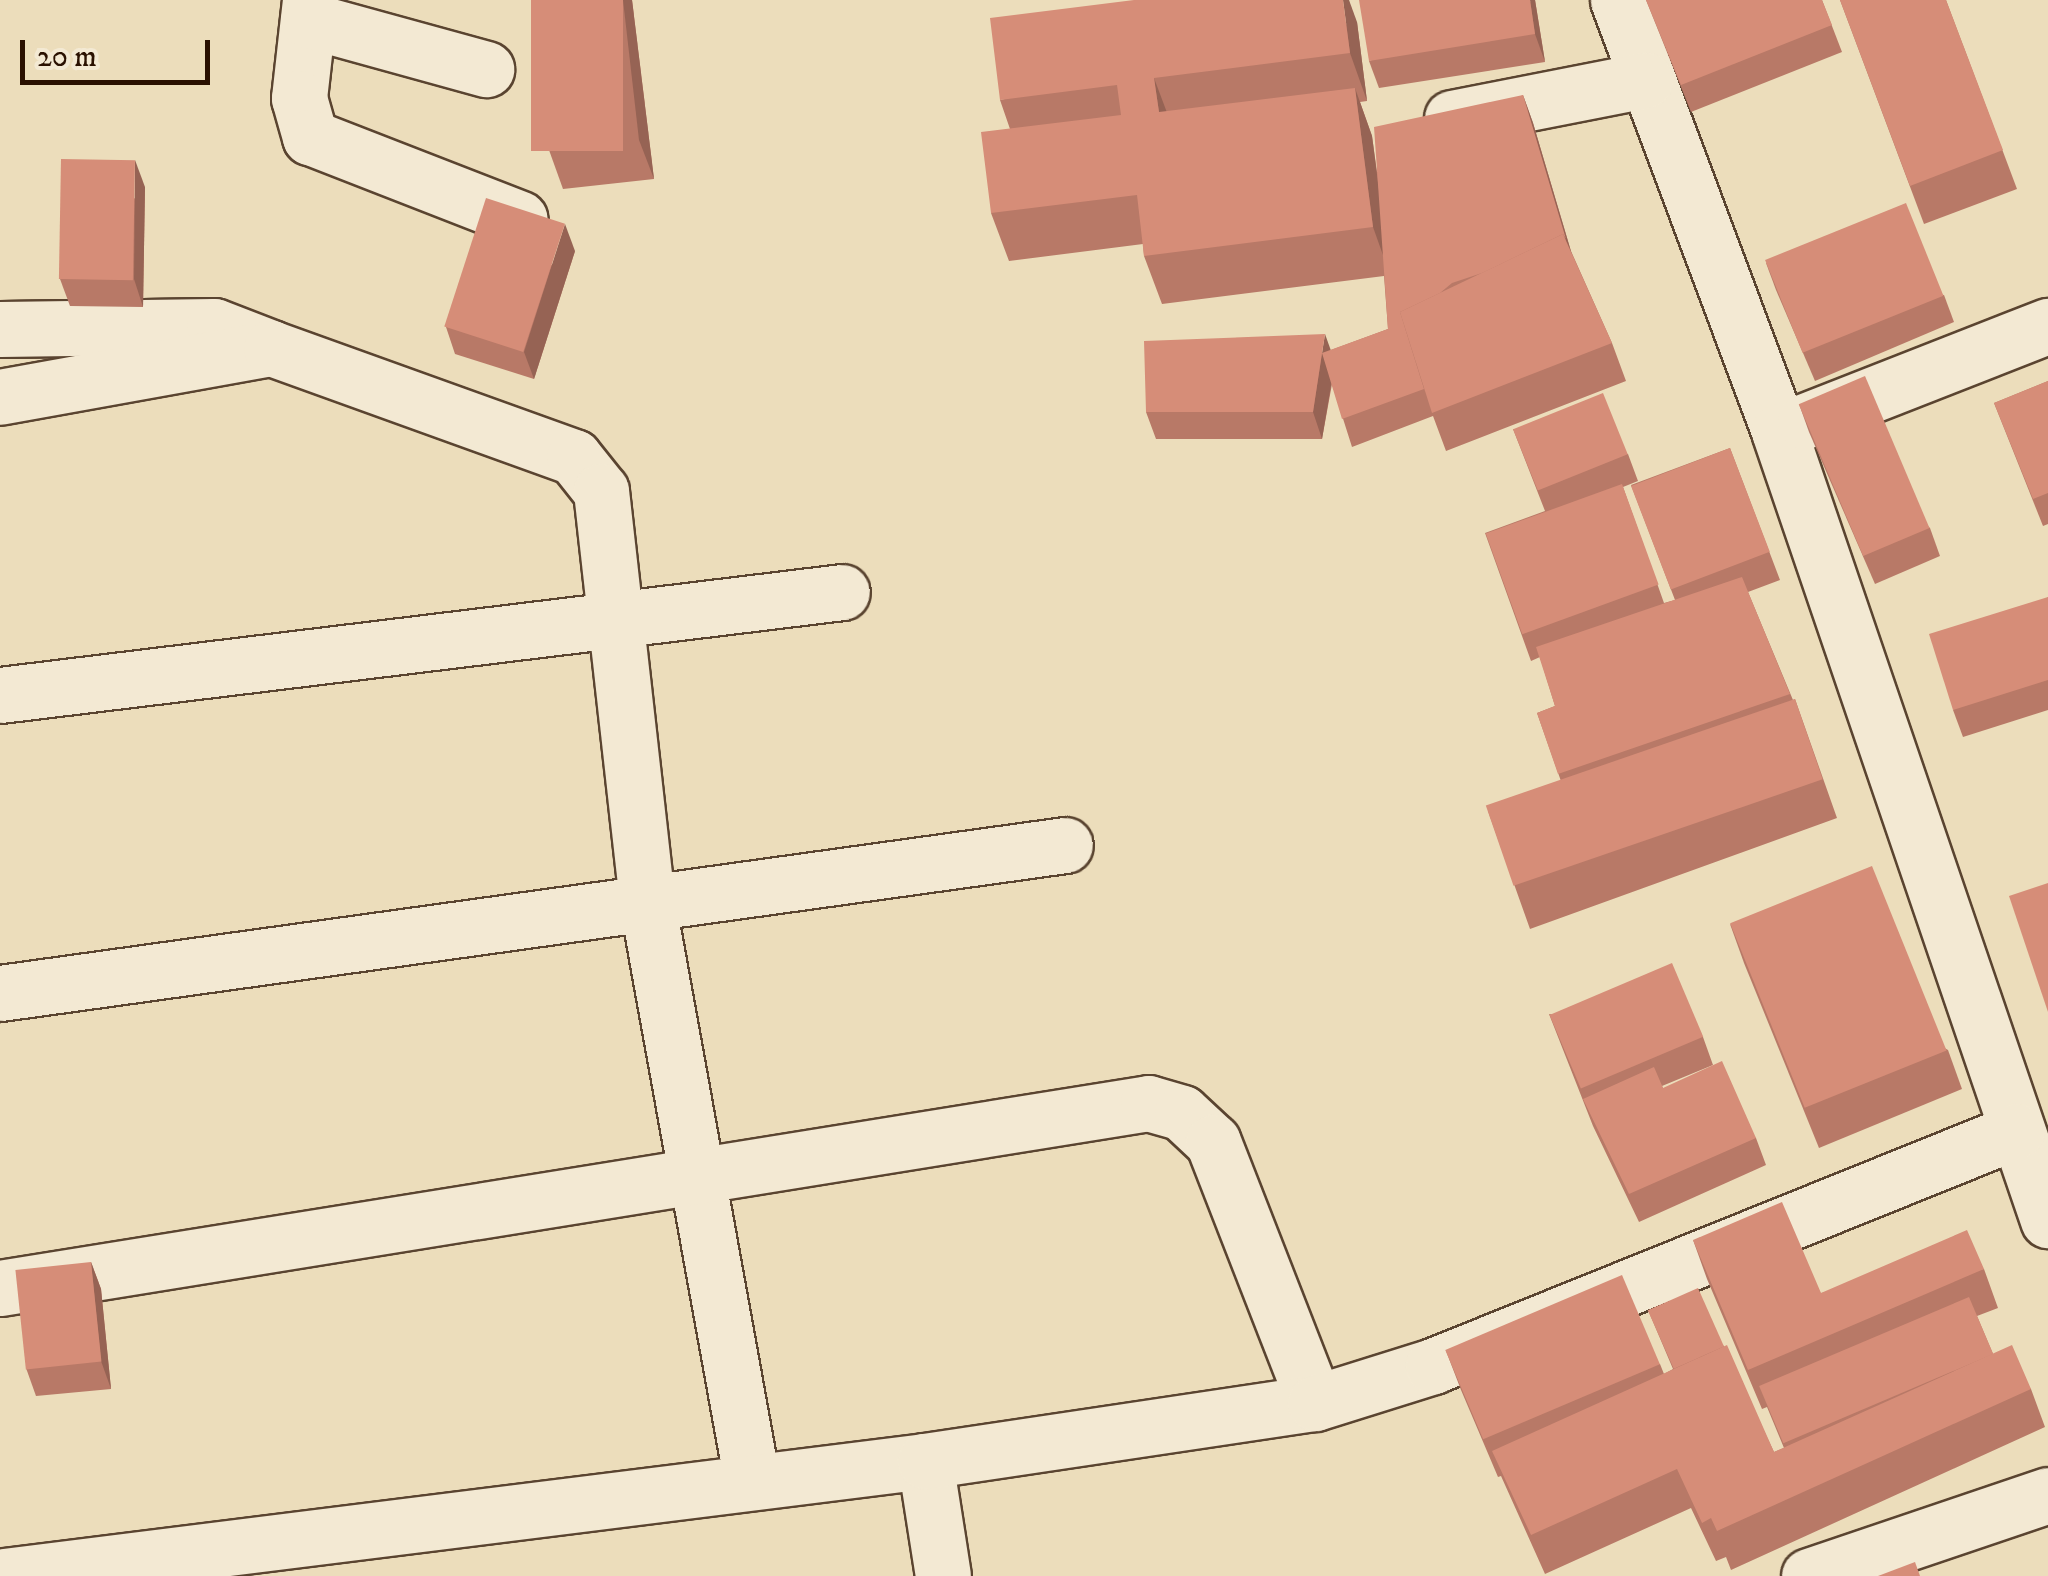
<!DOCTYPE html>
<style>
body{margin:0}
#map{position:relative;width:2048px;height:1576px;overflow:hidden;background:#ecddbb;font-family:"IM FELL DW Pica",serif}
div>[style]{position:absolute}
.roads{filter:drop-shadow(2px 0 #5a4430) drop-shadow(-2px 0 #5a4430) drop-shadow(0 2px #5a4430) drop-shadow(0 -2px #5a4430)}
.minor>*{height:55px;margin:-27.5px;padding:0 27.5px;transform-origin:27.5px;border-radius:27.5px;background:#f3e9d3}
.wall>*{inset:0;background:#b87967}
.shaded-wall>*{inset:0;background:#966354}
.building>*{inset:0;background:#d68d78;transform-origin:0 0}
span{translate:-50% -50%;white-space:nowrap;text-align:center;line-height:1.15;-webkit-text-stroke:9px #f3e9d3;paint-order:stroke}
.scale{position:absolute;left:20px;top:40px;width:190px;height:45px;box-sizing:border-box;border:5px solid #2a1101;border-top:0;padding-left:12px;font-size:30px;line-height:35px;white-space:nowrap;color:#2a1101;-webkit-text-stroke:8px #f3e9d3;paint-order:stroke}
</style>
<div id="map">
<div class="roads">
<div class="minor">
<i style="left:310px;top:0;width:99px;rotate:96.4deg"></i>
<i style="left:299px;top:98px;width:41px;rotate:74.2deg"></i>
<i style="left:310px;top:137px;width:225px;rotate:21.3deg"></i>
<i style="left:1618px;top:0;width:460px;rotate:69.5deg"></i>
<i style="left:1779px;top:431px;width:834px;rotate:71.17deg"></i>
<i style="left:308px;top:20px;width:185px;rotate:15.4deg"></i>
<i style="left:1452px;top:118px;width:197px;rotate:-11.1deg"></i>
<i style="left:0;top:329px;width:214px;rotate:-0.8deg"></i>
<i style="left:214px;top:326px;width:61px;rotate:21.1deg"></i>
<i style="left:271px;top:348px;width:275px;rotate:169.8deg"></i>
<i style="left:271px;top:348px;width:322px;rotate:19.8deg"></i>
<i style="left:574px;top:457px;width:43px;rotate:51.5deg"></i>
<i style="left:601px;top:491px;width:419px;rotate:83.6deg"></i>
<i style="left:648px;top:907px;width:583px;rotate:79.73deg"></i>
<i style="left:1805px;top:421px;width:261px;rotate:-21.4deg"></i>
<i style="left:0;top:695px;width:848px;rotate:-6.97deg"></i>
<i style="left:0;top:993px;width:1075px;rotate:-7.91deg"></i>
<i style="left:0;top:1288px;width:1163px;rotate:-9.15deg"></i>
<i style="left:1148px;top:1103px;width:35px;rotate:16deg"></i>
<i style="left:1182px;top:1113px;width:42px;rotate:43.1deg"></i>
<i style="left:1213px;top:1142px;width:280px;rotate:68.7deg"></i>
<i style="left:925px;top:1461px;width:116px;rotate:81.1deg"></i>
<i style="left:4px;top:1576px;width:928px;rotate:-7.12deg"></i>
<i style="left:925px;top:1461px;width:394px;rotate:-8.5deg"></i>
<i style="left:1315px;top:1403px;width:124px;rotate:-17.4deg"></i>
<i style="left:1433px;top:1366px;width:629px;rotate:-21.95deg"></i>
<i style="left:1809px;top:1576px;width:252px;rotate:-18.7deg"></i>
</div>
</div>
<div class="wall">
<i style="clip-path:polygon(531px 0,632px 0,654px 179px,563px 189px,549px 150px)"></i>
<i style="clip-path:polygon(1535px 0,1545px 62px,1379px 88px,1369px 61px)"></i>
<i style="clip-path:polygon(1646px 0,1822px 0,1842px 52px,1691px 112px)"></i>
<i style="clip-path:polygon(1840px 0,1946px 0,2017px 189px,1924px 224px)"></i>
<i style="clip-path:polygon(1357px 22px,1367px 101px,1360px 102px,1372px 136px,1377px 172px,1523px 95px,1533px 123px,1571px 251px,1612px 343px,1626px 381px,1446px 451px,1433px 416px,1352px 447px,1332px 384px,1322px 439px,1156px 439px,1146px 412px,1331px 350px,1388px 329px,1384px 276px,1162px 304px,1144px 256px,1143px 244px,1009px 261px,991px 213px,1010px 129px,1000px 100px)"></i>
<i style="clip-path:polygon(145px 187px,143px 307px,70px 306px,60px 279px)"></i>
<i style="clip-path:polygon(575px 251px,534px 379px,455px 354px,446px 327px)"></i>
<i style="clip-path:polygon(1766px 263px,1944px 295px,1954px 322px,1815px 381px,1776px 290px)"></i>
<i style="clip-path:polygon(2048px 381px,2048px 524px,2043px 526px,1994px 403px)"></i>
<i style="clip-path:polygon(1799px 404px,1930px 528px,1940px 556px,1875px 584px,1809px 432px)"></i>
<i style="clip-path:polygon(1513px 429px,1628px 454px,1638px 481px,1623px 487px,1664px 603px,1675px 600px,1631px 485px,1730px 448px,1780px 580px,1748px 592px,1793px 700px,1795px 699px,1837px 818px,1530px 929px,1488px 811px,1562px 784px,1537px 713px,1555px 706px,1540px 657px,1531px 661px,1485px 533px,1545px 511px)"></i>
<i style="clip-path:polygon(2048px 597px,2048px 710px,1963px 737px,1953px 710px)"></i>
<i style="clip-path:polygon(1730px 924px,1948px 1050px,1962px 1089px,1819px 1148px,1744px 963px)"></i>
<i style="clip-path:polygon(1549px 1014px,1703px 1037px,1713px 1065px,1662px 1086px,1663px 1088px,1756px 1138px,1766px 1165px,1639px 1222px,1593px 1126px)"></i>
<i style="clip-path:polygon(1693px 1240px,1821px 1293px,1984px 1269px,1998px 1308px,1977px 1316px,1993px 1354px,2031px 1389px,2045px 1427px,1731px 1570px,1726px 1557px,1716px 1561px,1691px 1508px,1545px 1574px,1501px 1476px,1498px 1477px,1461px 1390px,1446px 1351px,1660px 1364px,1664px 1374px,1673px 1369px,1648px 1310px,1724px 1346px,1774px 1452px,1784px 1448px,1767px 1407px,1762px 1409px,1707px 1279px)"></i>
<i style="clip-path:polygon(91px 1262px,101px 1289px,111px 1389px,36px 1396px,26px 1368px)"></i>
</div>
<div class="shaded-wall">
<i style="clip-path:polygon(623px 0,632px 0,654px 179px,639px 140px)"></i>
<i style="clip-path:polygon(1343px 0,1349px 0,1357px 22px,1367px 101px,1350px 53px)"></i>
<i style="clip-path:polygon(1530px 0,1535px 0,1545px 62px,1535px 34px)"></i>
<i style="clip-path:polygon(1154px 78px,1172px 126px,1159px 112px)"></i>
<i style="clip-path:polygon(1355px 88px,1372px 136px,1390px 275px,1373px 227px)"></i>
<i style="clip-path:polygon(1523px 95px,1533px 123px,1577px 272px,1567px 245px)"></i>
<i style="clip-path:polygon(135px 160px,145px 187px,143px 307px,134px 279px)"></i>
<i style="clip-path:polygon(565px 224px,575px 251px,534px 379px,524px 352px)"></i>
<i style="clip-path:polygon(1325px 334px,1335px 362px,1322px 439px,1313px 412px)"></i>
<i style="clip-path:polygon(91px 1262px,101px 1289px,111px 1389px,101px 1361px)"></i>
</div>
<div class="building">
<i style="left:531px;top:0;width:92px;height:151px"></i>
<i style="clip-path:polygon(1134px 0,1343px 0,1350px 53px,1154px 78px,1159px 112px,1355px 88px,1373px 227px,1144px 256px,1137px 195px,991px 213px,981px 132px,1121px 115px,1117px 85px,1000px 100px,990px 18px)"></i>
<i style="clip-path:polygon(1359px 0,1530px 0,1535px 34px,1369px 61px)"></i>
<i style="clip-path:polygon(1646px 0,1822px 0,1832px 25px,1681px 85px)"></i>
<i style="clip-path:polygon(1840px 0,1946px 0,2003px 150px,1910px 186px)"></i>
<i style="clip-path:polygon(1523px 95px,1566px 239px,1563px 234px,1482px 273px,1452px 283px,1440px 293px,1400px 312px,1424px 389px,1342px 419px,1322px 353px,1313px 412px,1146px 412px,1144px 341px,1325px 334px,1322px 353px,1388px 329px,1374px 127px)"></i>
<i style="left:61px;top:159px;width:74px;height:120px;rotate:1deg"></i>
<i style="left:486px;top:198px;width:83px;height:135px;rotate:18deg"></i>
<i style="left:1906px;top:203px;width:100px;height:152px;rotate:68deg"></i>
<i style="clip-path:polygon(1563px 234px,1612px 343px,1432px 413px,1400px 312px)"></i>
<i style="left:1865px;top:376px;width:165px;height:72px;rotate:67deg"></i>
<i style="clip-path:polygon(2048px 381px,2048px 493px,2033px 499px,1994px 403px)"></i>
<i style="left:1603px;top:393px;width:66px;height:97px;rotate:68deg"></i>
<i style="left:1730px;top:448px;width:111px;height:106px;rotate:69deg"></i>
<i style="left:1622px;top:484px;width:107px;height:145px;rotate:70deg"></i>
<i style="clip-path:polygon(1742px 577px,1790px 694px,1558px 774px,1537px 713px,1555px 706px,1536px 647px)"></i>
<i style="clip-path:polygon(2048px 597px,2048px 680px,1953px 710px,1929px 634px)"></i>
<i style="left:1795px;top:699px;width:85px;height:327px;rotate:71deg"></i>
<i style="left:1872px;top:866px;width:199px;height:153px;rotate:68deg"></i>
<i style="clip-path:polygon(2048px 883px,2048px 1012px,2009px 896px)"></i>
<i style="left:1672px;top:963px;width:80px;height:133px;rotate:67deg"></i>
<i style="clip-path:polygon(1722px 1061px,1756px 1138px,1629px 1194px,1583px 1099px,1654px 1067px,1663px 1088px)"></i>
<i style="clip-path:polygon(1782px 1202px,1821px 1293px,1967px 1230px,1984px 1269px,1748px 1370px,1693px 1240px)"></i>
<i style="left:91px;top:1262px;width:100px;height:76px;rotate:84deg"></i>
<i style="left:1622px;top:1275px;width:97px;height:192px;rotate:67deg"></i>
<i style="left:1698px;top:1288px;width:64px;height:55px;rotate:66deg"></i>
<i style="left:1969px;top:1297px;width:62px;height:228px;rotate:67deg"></i>
<i style="clip-path:polygon(1727px 1345px,1774px 1452px,2012px 1345px,2031px 1389px,1717px 1531px,1711px 1518px,1702px 1523px,1677px 1469px,1531px 1535px,1492px 1451px)"></i>
<i style="clip-path:polygon(1915px 1562px,1920px 1576px,1878px 1576px)"></i>
</div>
<div class="scale">20 m</div>
</div>
